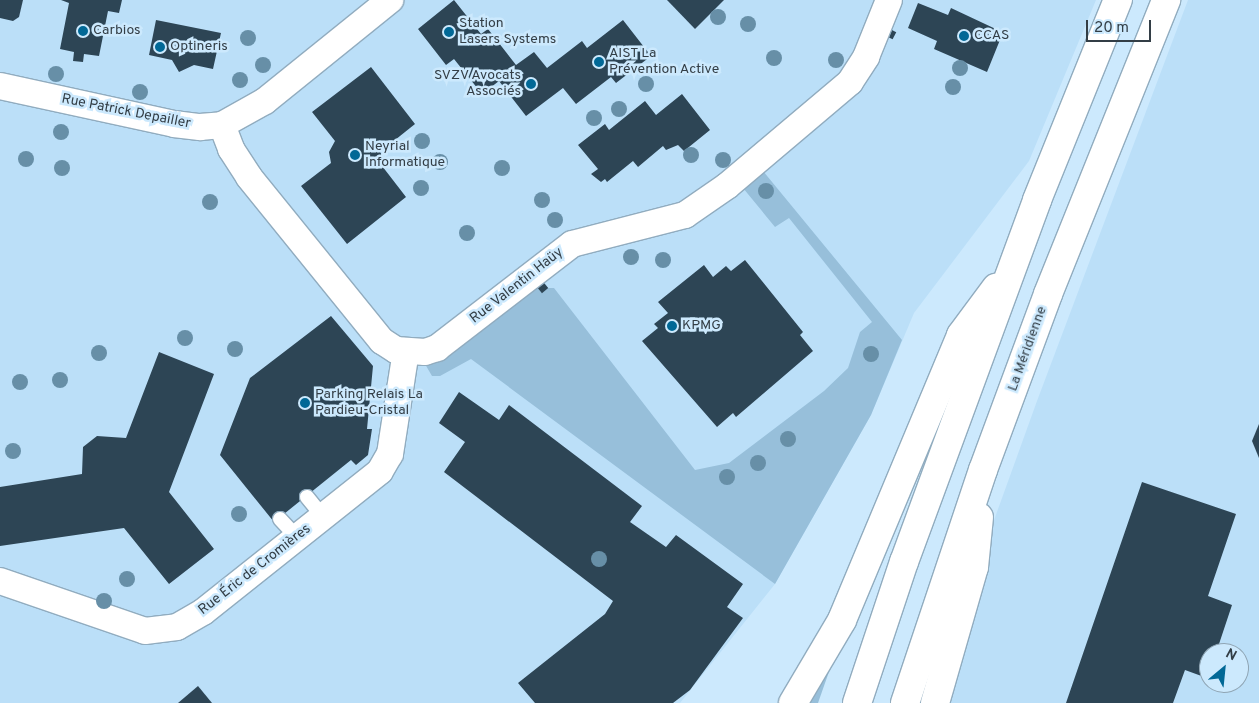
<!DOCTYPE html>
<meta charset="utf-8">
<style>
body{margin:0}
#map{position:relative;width:1259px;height:703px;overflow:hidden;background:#cce9fd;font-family:Overpass,sans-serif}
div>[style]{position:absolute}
.built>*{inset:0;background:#bbdff8}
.green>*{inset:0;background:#97bfda}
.building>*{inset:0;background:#2d4555;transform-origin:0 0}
.roads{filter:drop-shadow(1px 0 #91acbf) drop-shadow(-1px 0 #91acbf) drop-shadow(0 1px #91acbf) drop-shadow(0 -1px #91acbf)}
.lane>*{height:14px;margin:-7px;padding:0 7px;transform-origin:7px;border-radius:7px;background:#fff}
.street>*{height:26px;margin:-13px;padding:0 13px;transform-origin:13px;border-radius:13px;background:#fff}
.highway>*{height:28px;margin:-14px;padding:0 14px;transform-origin:14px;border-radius:14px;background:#fff}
.trees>*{width:16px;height:16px;margin:-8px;border-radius:50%;background:#678fa7}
.dots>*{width:14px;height:14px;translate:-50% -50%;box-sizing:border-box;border:2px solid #cce9fd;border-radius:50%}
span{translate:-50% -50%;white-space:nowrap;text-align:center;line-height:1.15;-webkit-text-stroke:5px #cce9fd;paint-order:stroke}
.poi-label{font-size:14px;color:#333e46}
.left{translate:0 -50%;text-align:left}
.right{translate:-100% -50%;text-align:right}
.street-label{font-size:14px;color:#333e46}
.north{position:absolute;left:1199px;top:643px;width:50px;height:50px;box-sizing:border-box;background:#cce9fd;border:1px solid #8fa5b4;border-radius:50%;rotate:28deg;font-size:14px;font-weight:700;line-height:20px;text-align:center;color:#333e46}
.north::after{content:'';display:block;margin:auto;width:18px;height:22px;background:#016896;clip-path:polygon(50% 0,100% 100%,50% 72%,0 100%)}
.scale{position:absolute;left:1086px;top:20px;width:65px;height:22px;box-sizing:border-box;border:2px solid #333e46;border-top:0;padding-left:6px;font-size:15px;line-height:18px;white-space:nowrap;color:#333e46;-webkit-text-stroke:4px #cce9fd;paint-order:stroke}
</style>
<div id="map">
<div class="built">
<i style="clip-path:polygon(0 0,1096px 0,1029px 161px,914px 313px,871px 415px,775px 584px,680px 703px,0 703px)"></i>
<i style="clip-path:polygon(evenodd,1188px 0,1259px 0,1259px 703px,934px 703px,971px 584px,1037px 401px,1188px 0,1209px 653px,1239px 653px,1239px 683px,1209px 683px,1209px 653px)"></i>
</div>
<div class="green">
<i style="clip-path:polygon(763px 171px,902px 340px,871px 415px,775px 584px,471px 359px,440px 376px,432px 376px,425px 364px,540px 278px,548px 288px,554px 288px,695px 470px,729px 463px,824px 391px,848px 368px,860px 332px,872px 322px,789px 218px,775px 227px,743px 188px)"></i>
<i style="clip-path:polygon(831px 666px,818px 703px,807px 703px)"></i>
</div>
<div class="building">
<i style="clip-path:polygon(0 0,23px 0,19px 17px,13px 21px,0 18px)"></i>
<i style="clip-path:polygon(61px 0,122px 0,119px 13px,108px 11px,99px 56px,84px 54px,83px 62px,73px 61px,74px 52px,60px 49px,69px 3px)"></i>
<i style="clip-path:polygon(454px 0,481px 34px,488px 29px,516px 65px,534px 52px,547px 68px,582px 41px,587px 48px,623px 20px,651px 56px,616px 83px,611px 77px,576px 104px,563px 88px,526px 116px,499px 81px,482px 94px,454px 59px,446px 65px,418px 29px)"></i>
<i style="clip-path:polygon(667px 0,724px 0,695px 29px)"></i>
<i style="clip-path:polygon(918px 3px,948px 15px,951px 8px,1000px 31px,1004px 30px,987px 72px,934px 49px,937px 41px,908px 28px)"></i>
<i style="clip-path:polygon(156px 20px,221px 33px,213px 69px,194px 65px,179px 72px,172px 60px,149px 55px)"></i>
<i style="left:890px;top:29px;width:7px;height:8px;rotate:27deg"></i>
<i style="clip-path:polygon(371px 67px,415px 124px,380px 152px,384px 158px,379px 162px,406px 197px,347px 244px,301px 186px,331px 163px,329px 152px,335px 141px,312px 112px)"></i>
<i style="clip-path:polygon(682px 94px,710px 130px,684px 151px,678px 145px,666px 150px,663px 146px,638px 167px,633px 161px,607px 182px,605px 179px,601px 182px,591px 174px,598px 169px,578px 145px,605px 124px,609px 130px,645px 101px,656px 115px)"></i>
<i style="clip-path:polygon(745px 260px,803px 332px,800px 335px,813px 351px,736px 417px,733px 413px,717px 427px,642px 341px,658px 328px,654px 324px,668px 313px,658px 302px,704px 265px,713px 277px,726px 266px,731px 271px)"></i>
<i style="left:540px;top:278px;width:13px;height:8px;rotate:51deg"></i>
<i style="clip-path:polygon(331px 316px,373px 366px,367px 429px,372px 429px,368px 455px,356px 465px,351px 460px,274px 522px,220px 455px,250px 378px)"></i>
<i style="clip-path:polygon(159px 352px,214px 374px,169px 492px,214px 549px,169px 584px,124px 528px,0 546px,0 487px,82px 474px,83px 447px,97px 436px,126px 438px)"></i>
<i style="clip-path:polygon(459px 392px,499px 420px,509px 405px,642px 506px,630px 522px,666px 547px,676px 535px,743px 584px,727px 607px,743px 618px,690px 690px,673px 703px,535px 703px,518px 683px,605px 614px,613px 601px,444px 472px,465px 442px,439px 423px)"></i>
<i style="clip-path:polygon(1259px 424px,1259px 458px,1252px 441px)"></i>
<i style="clip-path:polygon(1142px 482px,1236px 514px,1208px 596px,1232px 605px,1216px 653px,1209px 653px,1207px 678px,1185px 670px,1173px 703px,1066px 703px)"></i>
<i style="clip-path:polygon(198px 686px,212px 703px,178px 703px)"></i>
</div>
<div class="roads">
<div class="lane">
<i style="left:307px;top:497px;width:26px;rotate:51deg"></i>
<i style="left:280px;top:519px;width:26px;rotate:47deg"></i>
</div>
<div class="street">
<i style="left:0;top:86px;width:178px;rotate:12.3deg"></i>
<i style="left:174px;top:124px;width:26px;rotate:7deg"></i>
<i style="left:200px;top:127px;width:22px;rotate:-5deg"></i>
<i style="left:222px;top:125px;width:49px;rotate:-29.2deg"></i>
<i style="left:265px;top:101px;width:161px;rotate:-38.9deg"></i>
<i style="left:222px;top:125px;width:26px;rotate:69deg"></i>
<i style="left:231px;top:149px;width:33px;rotate:57deg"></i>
<i style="left:249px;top:177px;width:211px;rotate:51deg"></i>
<i style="left:382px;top:341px;width:17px;rotate:33deg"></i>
<i style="left:396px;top:350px;width:29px;rotate:4deg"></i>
<i style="left:425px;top:352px;width:13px;rotate:-18deg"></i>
<i style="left:437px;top:348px;width:170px;rotate:-37.6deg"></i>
<i style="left:572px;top:244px;width:117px;rotate:-14.4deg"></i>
<i style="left:685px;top:215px;width:51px;rotate:-34.6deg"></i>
<i style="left:727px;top:186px;width:161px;rotate:-40.2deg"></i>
<i style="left:850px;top:82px;width:30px;rotate:-57deg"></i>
<i style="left:866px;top:57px;width:61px;rotate:-68deg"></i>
<i style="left:0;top:581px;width:153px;rotate:19deg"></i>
<i style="left:145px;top:631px;width:32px;rotate:-7deg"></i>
<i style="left:177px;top:627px;width:30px;rotate:-30deg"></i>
<i style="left:203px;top:612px;width:226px;rotate:-38.5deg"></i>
<i style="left:380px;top:471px;width:20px;rotate:-60deg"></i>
<i style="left:390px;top:454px;width:104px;rotate:-81.2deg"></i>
</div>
<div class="highway">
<i style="left:793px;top:703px;width:96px;rotate:-59.4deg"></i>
<i style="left:842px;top:620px;width:309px;rotate:-67.3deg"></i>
<i style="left:961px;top:335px;width:59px;rotate:-53.3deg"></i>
<i style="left:857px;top:703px;width:149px;rotate:-71.6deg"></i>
<i style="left:904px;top:562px;width:386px;rotate:-69.8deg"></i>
<i style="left:1037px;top:200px;width:216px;rotate:-68deg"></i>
<i style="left:905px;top:703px;width:246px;rotate:-71.5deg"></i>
<i style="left:983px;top:470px;width:188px;rotate:-69.7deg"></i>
<i style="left:1048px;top:294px;width:317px;rotate:-68.1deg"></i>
<i style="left:935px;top:703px;width:141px;rotate:-74deg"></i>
<i style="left:974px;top:567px;width:50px;rotate:-84.3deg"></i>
</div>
</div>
<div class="trees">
<i style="left:718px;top:17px"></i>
<i style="left:748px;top:24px"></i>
<i style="left:248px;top:38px"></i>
<i style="left:774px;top:58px"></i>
<i style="left:836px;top:60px"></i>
<i style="left:263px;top:65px"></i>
<i style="left:960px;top:68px"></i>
<i style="left:56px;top:74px"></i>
<i style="left:240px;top:80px"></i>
<i style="left:646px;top:84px"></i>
<i style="left:953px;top:87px"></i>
<i style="left:140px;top:92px"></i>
<i style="left:619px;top:109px"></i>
<i style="left:594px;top:118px"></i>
<i style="left:61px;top:132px"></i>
<i style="left:422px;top:141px"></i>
<i style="left:691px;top:155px"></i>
<i style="left:26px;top:159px"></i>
<i style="left:723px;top:160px"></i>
<i style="left:440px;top:162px"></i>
<i style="left:62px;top:168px"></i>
<i style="left:502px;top:168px"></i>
<i style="left:421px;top:188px"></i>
<i style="left:766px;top:191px"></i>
<i style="left:542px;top:200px"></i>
<i style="left:210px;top:202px"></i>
<i style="left:555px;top:220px"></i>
<i style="left:467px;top:233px"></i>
<i style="left:631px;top:257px"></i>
<i style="left:663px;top:260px"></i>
<i style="left:185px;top:338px"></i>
<i style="left:235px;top:349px"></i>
<i style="left:99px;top:353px"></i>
<i style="left:871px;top:354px"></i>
<i style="left:60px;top:380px"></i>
<i style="left:20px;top:382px"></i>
<i style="left:788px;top:439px"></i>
<i style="left:13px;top:451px"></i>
<i style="left:758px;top:463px"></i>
<i style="left:727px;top:477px"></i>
<i style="left:239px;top:514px"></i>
<i style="left:599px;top:559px"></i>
<i style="left:127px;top:579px"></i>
<i style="left:104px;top:601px"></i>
</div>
<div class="dots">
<i style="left:83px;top:31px;background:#016896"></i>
<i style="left:449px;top:32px;background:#016896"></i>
<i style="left:964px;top:36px;background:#016896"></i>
<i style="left:160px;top:47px;background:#016896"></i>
<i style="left:599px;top:62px;background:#016896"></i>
<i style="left:531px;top:84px;background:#016896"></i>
<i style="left:355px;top:155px;background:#016896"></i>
<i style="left:672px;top:326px;background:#016896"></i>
<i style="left:305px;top:403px;background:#016896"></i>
</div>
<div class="poi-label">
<span class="left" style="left:459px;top:32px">Station<br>Lasers Systems</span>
<span class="left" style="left:93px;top:31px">Carbios</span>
<span class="left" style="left:974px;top:36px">CCAS</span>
<span class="left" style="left:170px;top:47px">Optineris</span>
<span class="left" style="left:609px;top:62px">AIST La<br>Prévention Active</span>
<span class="right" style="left:521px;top:84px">SVZV Avocats<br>Associés</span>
<span class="left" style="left:365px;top:155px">Neyrial<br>Informatique</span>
<span class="left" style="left:682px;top:326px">KPMG</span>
<span class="left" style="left:315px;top:403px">Parking Relais La<br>Pardieu-Cristal</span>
</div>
<div class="street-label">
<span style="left:126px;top:112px;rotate:11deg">Rue Patrick Depailler</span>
<span style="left:517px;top:286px;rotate:-38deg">Rue Valentin Haüy</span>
<span style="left:1028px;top:349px;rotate:-70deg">La Méridienne</span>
<span style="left:255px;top:570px;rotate:-38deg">Rue Éric de Cromières</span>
</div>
<div class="north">N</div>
<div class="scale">20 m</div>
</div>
